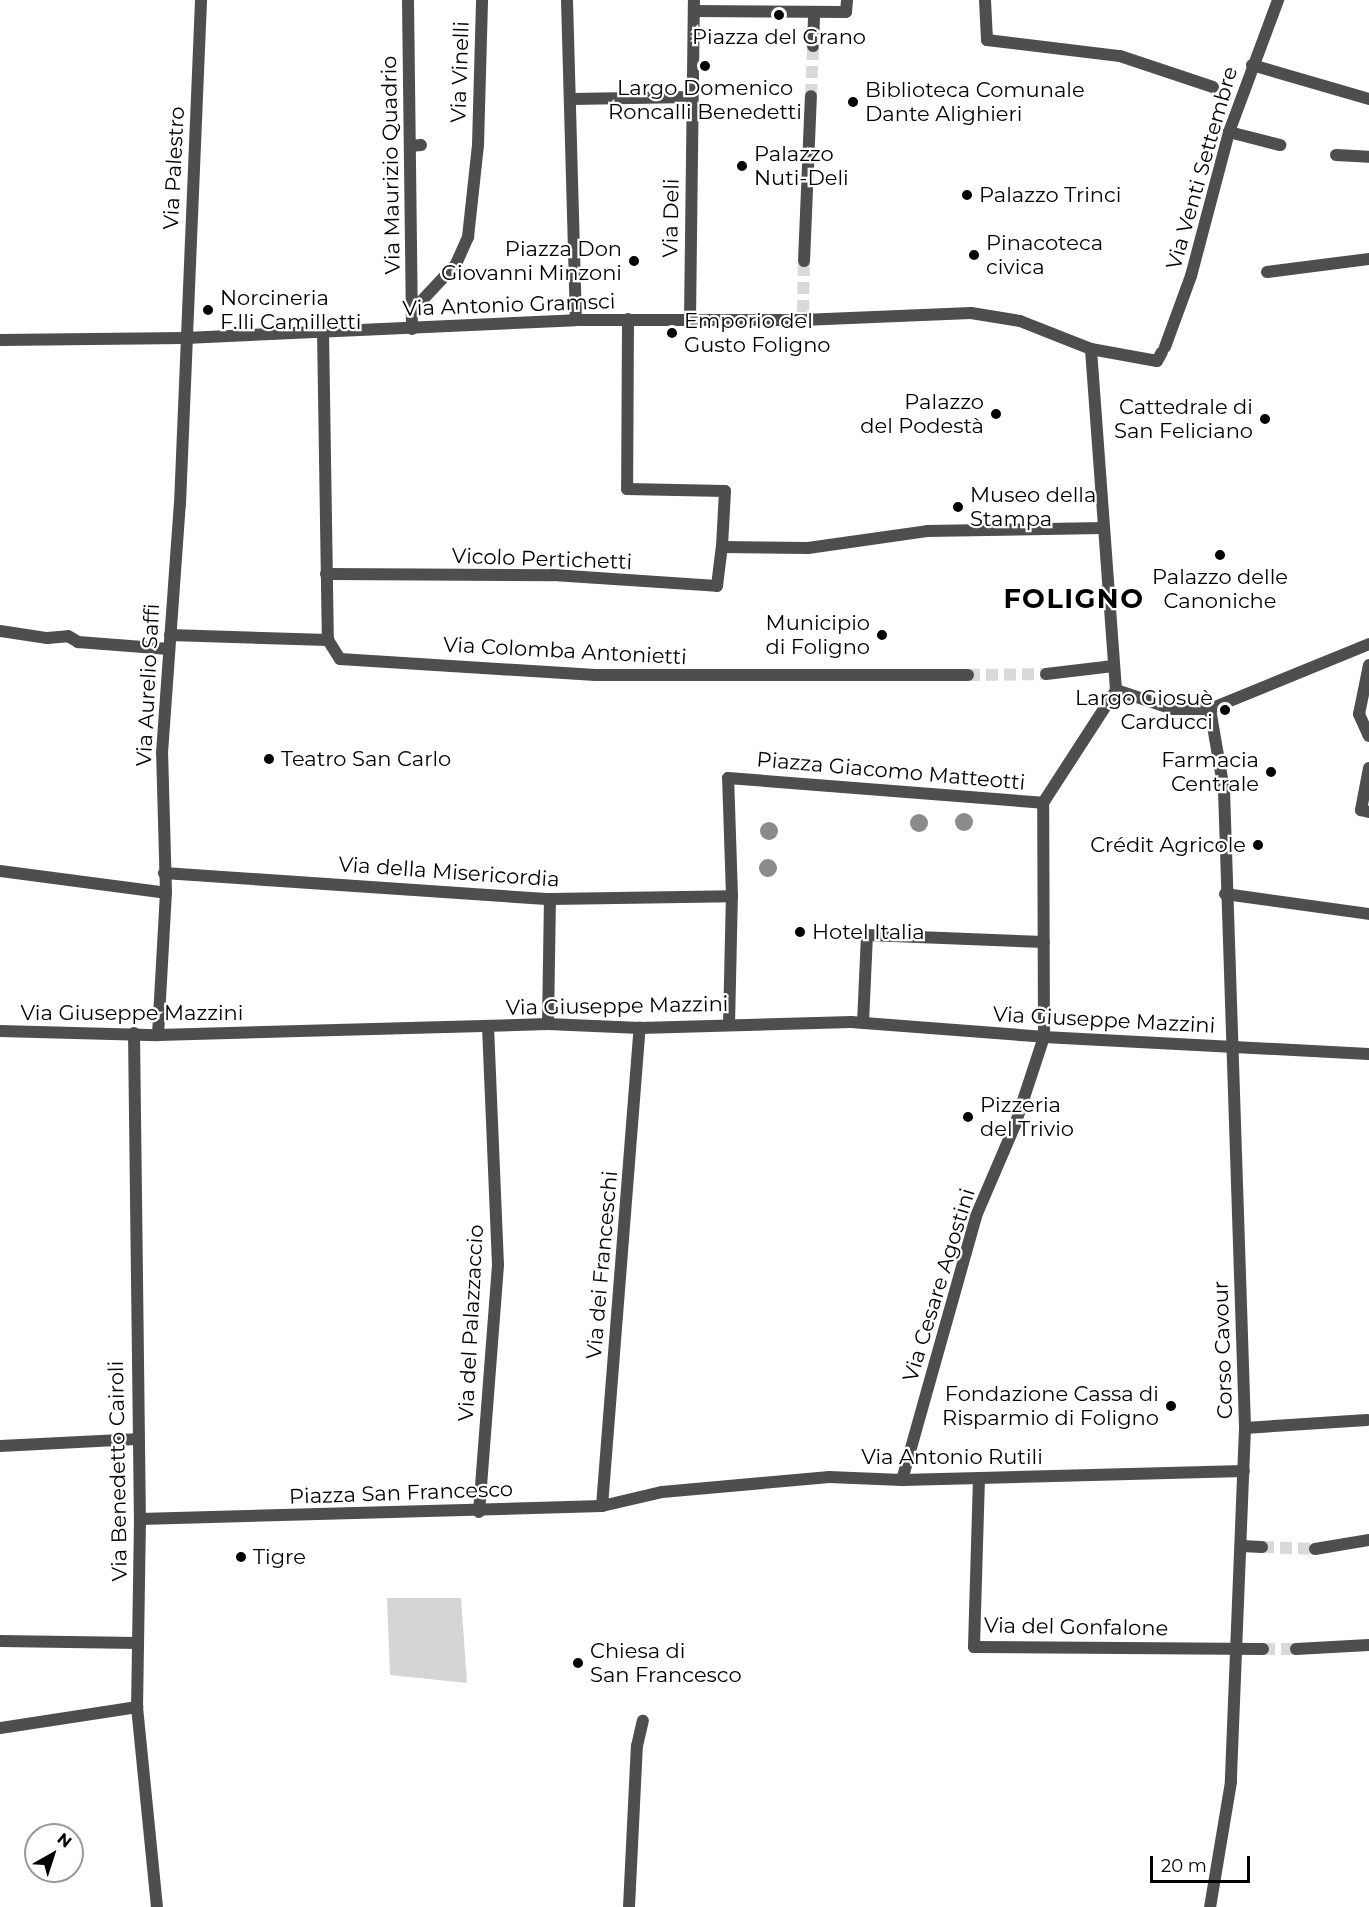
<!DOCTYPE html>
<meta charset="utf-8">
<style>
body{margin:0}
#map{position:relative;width:1369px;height:1907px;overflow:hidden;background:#fff;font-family:Montserrat,sans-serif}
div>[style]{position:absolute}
.green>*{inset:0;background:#d5d5d5}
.street-tunnel>*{height:12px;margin-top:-6px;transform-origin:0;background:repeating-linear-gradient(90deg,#d9d9d9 0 12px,transparent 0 18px)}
.lane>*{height:12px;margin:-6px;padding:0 6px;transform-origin:6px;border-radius:6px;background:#4e4e4e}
.street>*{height:12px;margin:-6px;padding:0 6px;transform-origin:6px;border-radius:6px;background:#4e4e4e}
.trees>*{width:18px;height:18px;margin:-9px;border-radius:50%;background:#8b8b8b}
.dots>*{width:16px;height:16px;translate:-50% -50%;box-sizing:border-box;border:3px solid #fff;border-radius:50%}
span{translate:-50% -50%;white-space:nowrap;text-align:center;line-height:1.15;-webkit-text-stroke:4.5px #fff;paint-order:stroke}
.poi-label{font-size:21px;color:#000}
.left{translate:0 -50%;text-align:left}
.right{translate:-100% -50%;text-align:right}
.street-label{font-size:21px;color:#000}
.district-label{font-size:27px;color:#000;font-weight:700;letter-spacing:1.5px}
.north{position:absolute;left:24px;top:1823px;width:60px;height:60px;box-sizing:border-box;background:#fff;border:2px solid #999;border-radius:50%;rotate:39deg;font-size:16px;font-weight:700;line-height:24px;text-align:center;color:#000}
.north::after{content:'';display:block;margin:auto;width:21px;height:27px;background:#000;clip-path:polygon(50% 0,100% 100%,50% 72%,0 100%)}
.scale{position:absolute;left:1150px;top:1856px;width:100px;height:27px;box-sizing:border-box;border:3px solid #000;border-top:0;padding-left:8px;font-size:18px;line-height:21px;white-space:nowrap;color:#000;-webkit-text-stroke:4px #fff;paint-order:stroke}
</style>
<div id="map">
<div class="green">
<i style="clip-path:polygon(387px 1598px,461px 1598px,467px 1683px,390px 1675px)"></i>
</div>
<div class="street-tunnel">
<i style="left:811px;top:96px;width:50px;rotate:-87.7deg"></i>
<i style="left:803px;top:312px;width:51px;rotate:-88.9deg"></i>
<i style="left:968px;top:675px;width:78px;rotate:-0.7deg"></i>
<i style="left:1262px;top:1547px;width:53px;rotate:2.2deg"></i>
<i style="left:1263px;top:1649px;width:33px"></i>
</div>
<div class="lane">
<i style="left:985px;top:0;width:40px;rotate:87.1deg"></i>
<i style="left:987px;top:40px;width:134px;rotate:6.9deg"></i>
<i style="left:1120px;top:56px;width:98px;rotate:18.4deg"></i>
<i style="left:1252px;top:65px;width:122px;rotate:16.2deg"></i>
<i style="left:571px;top:99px;width:121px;rotate:-0.9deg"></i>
<i style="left:1229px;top:132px;width:53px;rotate:14.3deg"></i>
<i style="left:410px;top:146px;width:11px;rotate:-5deg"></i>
<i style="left:1336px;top:155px;width:33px;rotate:3deg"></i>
<i style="left:1267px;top:272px;width:103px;rotate:-7.3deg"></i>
<i style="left:413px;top:310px;width:63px;rotate:-46.9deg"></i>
<i style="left:456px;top:264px;width:30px;rotate:-66deg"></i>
<i style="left:468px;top:237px;width:93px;rotate:-83.8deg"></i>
<i style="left:478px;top:145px;width:145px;rotate:-88.4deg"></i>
<i style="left:323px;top:330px;width:310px;rotate:89.1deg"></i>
<i style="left:326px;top:574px;width:227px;rotate:0.3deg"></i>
<i style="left:553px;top:575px;width:164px;rotate:3.8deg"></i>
<i style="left:717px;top:586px;width:39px;rotate:-83deg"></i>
<i style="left:863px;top:1023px;width:88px;rotate:-87.4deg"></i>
<i style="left:867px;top:935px;width:177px;rotate:2.3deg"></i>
</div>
<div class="street">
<i style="left:408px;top:0;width:329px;rotate:89.3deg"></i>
<i style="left:567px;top:0;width:320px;rotate:88.4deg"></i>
<i style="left:694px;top:11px;width:152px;rotate:0.4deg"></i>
<i style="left:846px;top:12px;width:12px;rotate:-85deg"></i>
<i style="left:813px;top:46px;width:33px;rotate:-88deg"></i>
<i style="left:804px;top:261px;width:165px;rotate:-87.6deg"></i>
<i style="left:628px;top:319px;width:170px;rotate:90.3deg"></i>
<i style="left:627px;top:489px;width:98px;rotate:1.2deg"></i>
<i style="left:725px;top:491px;width:56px;rotate:93.1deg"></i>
<i style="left:722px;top:547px;width:86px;rotate:0.7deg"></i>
<i style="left:808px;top:548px;width:120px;rotate:-8.1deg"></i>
<i style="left:927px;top:531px;width:177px;rotate:-1deg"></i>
<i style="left:690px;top:320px;width:320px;rotate:-89.3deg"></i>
<i style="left:0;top:340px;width:185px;rotate:-0.6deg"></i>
<i style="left:185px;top:338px;width:391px;rotate:-2.6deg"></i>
<i style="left:576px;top:320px;width:226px"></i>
<i style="left:802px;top:320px;width:169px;rotate:-2.4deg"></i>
<i style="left:971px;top:313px;width:50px;rotate:9.3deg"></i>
<i style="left:1020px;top:321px;width:76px;rotate:21.5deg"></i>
<i style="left:1091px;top:349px;width:67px;rotate:10.3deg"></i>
<i style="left:1157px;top:361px;width:10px;rotate:-61deg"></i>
<i style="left:1165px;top:347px;width:76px;rotate:-69.9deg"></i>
<i style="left:1191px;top:276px;width:149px;rotate:-75.2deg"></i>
<i style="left:1229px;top:132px;width:141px;rotate:-69.6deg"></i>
<i style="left:0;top:631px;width:48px;rotate:8.5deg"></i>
<i style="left:47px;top:638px;width:21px;rotate:-5deg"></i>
<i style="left:68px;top:636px;width:12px;rotate:31deg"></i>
<i style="left:78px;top:642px;width:91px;rotate:4.4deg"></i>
<i style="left:170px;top:635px;width:158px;rotate:1.8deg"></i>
<i style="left:328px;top:640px;width:22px;rotate:58deg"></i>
<i style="left:340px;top:659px;width:256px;rotate:3.6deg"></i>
<i style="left:596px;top:675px;width:372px"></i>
<i style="left:1369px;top:665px;width:50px;rotate:101.5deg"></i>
<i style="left:1359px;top:714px;width:24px;rotate:66deg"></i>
<i style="left:1046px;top:674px;width:68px;rotate:-6.7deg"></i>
<i style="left:1116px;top:690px;width:60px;rotate:18.4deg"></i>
<i style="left:1173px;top:709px;width:37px"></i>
<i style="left:1210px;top:709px;width:82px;rotate:80.2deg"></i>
<i style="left:1224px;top:790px;width:638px;rotate:88.11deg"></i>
<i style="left:1245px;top:1428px;width:354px;rotate:92.3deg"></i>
<i style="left:1231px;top:1782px;width:127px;rotate:99.5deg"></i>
<i style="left:1210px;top:709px;width:172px;rotate:-22.2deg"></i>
<i style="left:1369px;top:768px;width:43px;rotate:100.8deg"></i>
<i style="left:1361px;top:810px;width:8px;rotate:14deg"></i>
<i style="left:1043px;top:803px;width:135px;rotate:-57.1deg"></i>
<i style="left:1116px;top:690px;width:342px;rotate:-94.2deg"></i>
<i style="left:0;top:871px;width:167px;rotate:7.5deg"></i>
<i style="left:164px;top:873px;width:387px;rotate:3.9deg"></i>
<i style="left:550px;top:899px;width:182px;rotate:-0.9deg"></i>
<i style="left:1225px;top:894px;width:145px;rotate:7.9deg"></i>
<i style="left:548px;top:1024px;width:125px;rotate:-89.1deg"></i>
<i style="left:729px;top:1025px;width:129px;rotate:-88.7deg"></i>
<i style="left:732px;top:896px;width:118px;rotate:-91.9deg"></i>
<i style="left:728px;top:778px;width:316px;rotate:4.5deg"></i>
<i style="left:0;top:1031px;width:158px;rotate:1.5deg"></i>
<i style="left:158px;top:1035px;width:390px;rotate:-1.6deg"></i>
<i style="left:548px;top:1024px;width:92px;rotate:2.5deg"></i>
<i style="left:640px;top:1028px;width:211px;rotate:-1.6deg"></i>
<i style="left:851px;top:1022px;width:194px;rotate:4.4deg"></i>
<i style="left:1044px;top:1037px;width:325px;rotate:3deg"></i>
<i style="left:134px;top:1033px;width:486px;rotate:89.3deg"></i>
<i style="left:140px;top:1519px;width:188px;rotate:90.9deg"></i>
<i style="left:137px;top:1707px;width:201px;rotate:84.3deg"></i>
<i style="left:158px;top:1035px;width:142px;rotate:-86.8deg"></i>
<i style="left:166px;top:893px;width:140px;rotate:-91.6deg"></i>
<i style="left:162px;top:753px;width:250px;rotate:-85.9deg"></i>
<i style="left:180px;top:504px;width:504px;rotate:-87.61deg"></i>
<i style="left:1245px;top:1428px;width:122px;rotate:-3.8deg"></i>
<i style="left:0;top:1446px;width:136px;rotate:-2.9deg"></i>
<i style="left:979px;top:1478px;width:169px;rotate:91.7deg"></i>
<i style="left:974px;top:1647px;width:289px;rotate:0.4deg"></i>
<i style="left:902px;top:1480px;width:274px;rotate:-74.3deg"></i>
<i style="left:976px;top:1216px;width:99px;rotate:-66.8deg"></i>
<i style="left:1015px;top:1125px;width:93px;rotate:-71.8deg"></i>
<i style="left:1044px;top:1037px;width:234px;rotate:-90.2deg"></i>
<i style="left:602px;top:1506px;width:480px;rotate:-85.5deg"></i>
<i style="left:479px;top:1512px;width:248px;rotate:-85.6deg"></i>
<i style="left:498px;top:1265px;width:238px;rotate:-92.4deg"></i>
<i style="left:140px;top:1519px;width:462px;rotate:-1.6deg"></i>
<i style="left:602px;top:1506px;width:62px;rotate:-13.1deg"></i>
<i style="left:662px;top:1492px;width:168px;rotate:-5.1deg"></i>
<i style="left:829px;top:1477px;width:73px;rotate:2.4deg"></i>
<i style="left:902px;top:1480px;width:342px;rotate:-1.5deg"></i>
<i style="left:1241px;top:1546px;width:21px;rotate:3deg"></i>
<i style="left:1315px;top:1549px;width:55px;rotate:-9.5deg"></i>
<i style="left:0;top:1641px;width:138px;rotate:0.8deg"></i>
<i style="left:1296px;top:1649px;width:73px;rotate:-3.1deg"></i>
<i style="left:0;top:1728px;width:139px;rotate:-8.7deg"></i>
<i style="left:629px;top:1907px;width:161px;rotate:-87.2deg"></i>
<i style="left:637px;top:1746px;width:26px;rotate:-77deg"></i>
</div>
<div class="trees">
<i style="left:964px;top:822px"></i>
<i style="left:919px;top:823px"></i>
<i style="left:769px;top:831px"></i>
<i style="left:768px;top:868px"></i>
</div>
<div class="dots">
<i style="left:779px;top:15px;background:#000"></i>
<i style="left:705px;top:66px;background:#000"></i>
<i style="left:853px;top:102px;background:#000"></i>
<i style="left:742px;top:166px;background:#000"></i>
<i style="left:967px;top:195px;background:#000"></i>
<i style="left:974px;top:255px;background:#000"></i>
<i style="left:634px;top:261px;background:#000"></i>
<i style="left:208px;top:310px;background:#000"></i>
<i style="left:672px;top:333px;background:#000"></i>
<i style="left:996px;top:414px;background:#000"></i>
<i style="left:1265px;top:419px;background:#000"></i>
<i style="left:958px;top:507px;background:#000"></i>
<i style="left:1220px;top:555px;background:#000"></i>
<i style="left:882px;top:635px;background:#000"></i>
<i style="left:1225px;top:710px;background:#000"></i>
<i style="left:269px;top:759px;background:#000"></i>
<i style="left:1271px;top:772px;background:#000"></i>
<i style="left:1258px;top:845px;background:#000"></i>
<i style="left:800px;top:932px;background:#000"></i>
<i style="left:968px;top:1117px;background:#000"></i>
<i style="left:1171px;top:1406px;background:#000"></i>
<i style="left:241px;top:1557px;background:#000"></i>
<i style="left:578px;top:1663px;background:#000"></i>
</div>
<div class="poi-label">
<span style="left:779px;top:37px">Piazza del Grano</span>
<span style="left:705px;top:100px">Largo Domenico<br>Roncalli Benedetti</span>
<span class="left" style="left:865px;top:102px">Biblioteca Comunale<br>Dante Alighieri</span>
<span class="left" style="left:754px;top:166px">Palazzo<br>Nuti-Deli</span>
<span class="left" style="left:979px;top:195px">Palazzo Trinci</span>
<span class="left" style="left:986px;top:255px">Pinacoteca<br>civica</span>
<span class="right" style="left:622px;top:261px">Piazza Don<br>Giovanni Minzoni</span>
<span class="left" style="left:220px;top:310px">Norcineria<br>F.lli Camilletti</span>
<span class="left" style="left:684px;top:333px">Emporio del<br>Gusto Foligno</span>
<span class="right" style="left:984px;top:414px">Palazzo<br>del Podestà</span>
<span class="right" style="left:1253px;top:419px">Cattedrale di<br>San Feliciano</span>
<span class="left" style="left:970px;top:507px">Museo della<br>Stampa</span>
<span style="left:1220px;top:589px">Palazzo delle<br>Canoniche</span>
<span class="right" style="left:870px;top:635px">Municipio<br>di Foligno</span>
<span class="right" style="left:1213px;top:710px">Largo Giosuè<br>Carducci</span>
<span class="left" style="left:281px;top:759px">Teatro San Carlo</span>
<span class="right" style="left:1259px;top:772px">Farmacia<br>Centrale</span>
<span class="right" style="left:1246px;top:845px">Crédit Agricole</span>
<span class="left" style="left:812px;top:932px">Hotel Italia</span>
<span class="left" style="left:980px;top:1117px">Pizzeria<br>del Trivio</span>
<span class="right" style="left:1159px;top:1406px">Fondazione Cassa di<br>Risparmio di Foligno</span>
<span class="left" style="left:253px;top:1557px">Tigre</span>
<span class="left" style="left:590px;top:1663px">Chiesa di<br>San Francesco</span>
</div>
<div class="street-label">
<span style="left:460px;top:72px;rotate:-88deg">Via Vinelli</span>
<span style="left:391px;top:165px;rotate:-91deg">Via Maurizio Quadrio</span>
<span style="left:174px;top:168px;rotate:-87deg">Via Palestro</span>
<span style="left:1202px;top:168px;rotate:-74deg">Via Venti Settembre</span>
<span style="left:671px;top:218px;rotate:-89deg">Via Deli</span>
<span style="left:509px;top:305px;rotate:-2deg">Via Antonio Gramsci</span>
<span style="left:542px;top:559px;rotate:2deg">Vicolo Pertichetti</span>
<span style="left:565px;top:651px;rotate:3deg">Via Colomba Antonietti</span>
<span style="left:148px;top:685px;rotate:-87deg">Via Aurelio Saffi</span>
<span style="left:891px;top:771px;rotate:5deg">Piazza Giacomo Matteotti</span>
<span style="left:449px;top:872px;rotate:4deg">Via della Misericordia</span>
<span style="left:617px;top:1006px;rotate:-1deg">Via Giuseppe Mazzini</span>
<span style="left:132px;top:1013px">Via Giuseppe Mazzini</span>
<span style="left:1104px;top:1020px;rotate:3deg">Via Giuseppe Mazzini</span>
<span style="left:602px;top:1265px;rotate:-85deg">Via dei Franceschi</span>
<span style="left:939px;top:1285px;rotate:-73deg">Via Cesare Agostini</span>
<span style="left:471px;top:1323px;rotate:-87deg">Via del Palazzaccio</span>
<span style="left:1223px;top:1350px;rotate:-92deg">Corso Cavour</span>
<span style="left:952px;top:1457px">Via Antonio Rutili</span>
<span style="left:118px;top:1471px;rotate:-91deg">Via Benedetto Cairoli</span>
<span style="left:401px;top:1493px;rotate:-2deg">Piazza San Francesco</span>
<span style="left:1076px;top:1627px;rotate:1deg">Via del Gonfalone</span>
</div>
<div class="district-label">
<span style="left:1074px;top:599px">FOLIGNO</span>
</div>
<div class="north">N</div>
<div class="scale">20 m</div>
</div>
